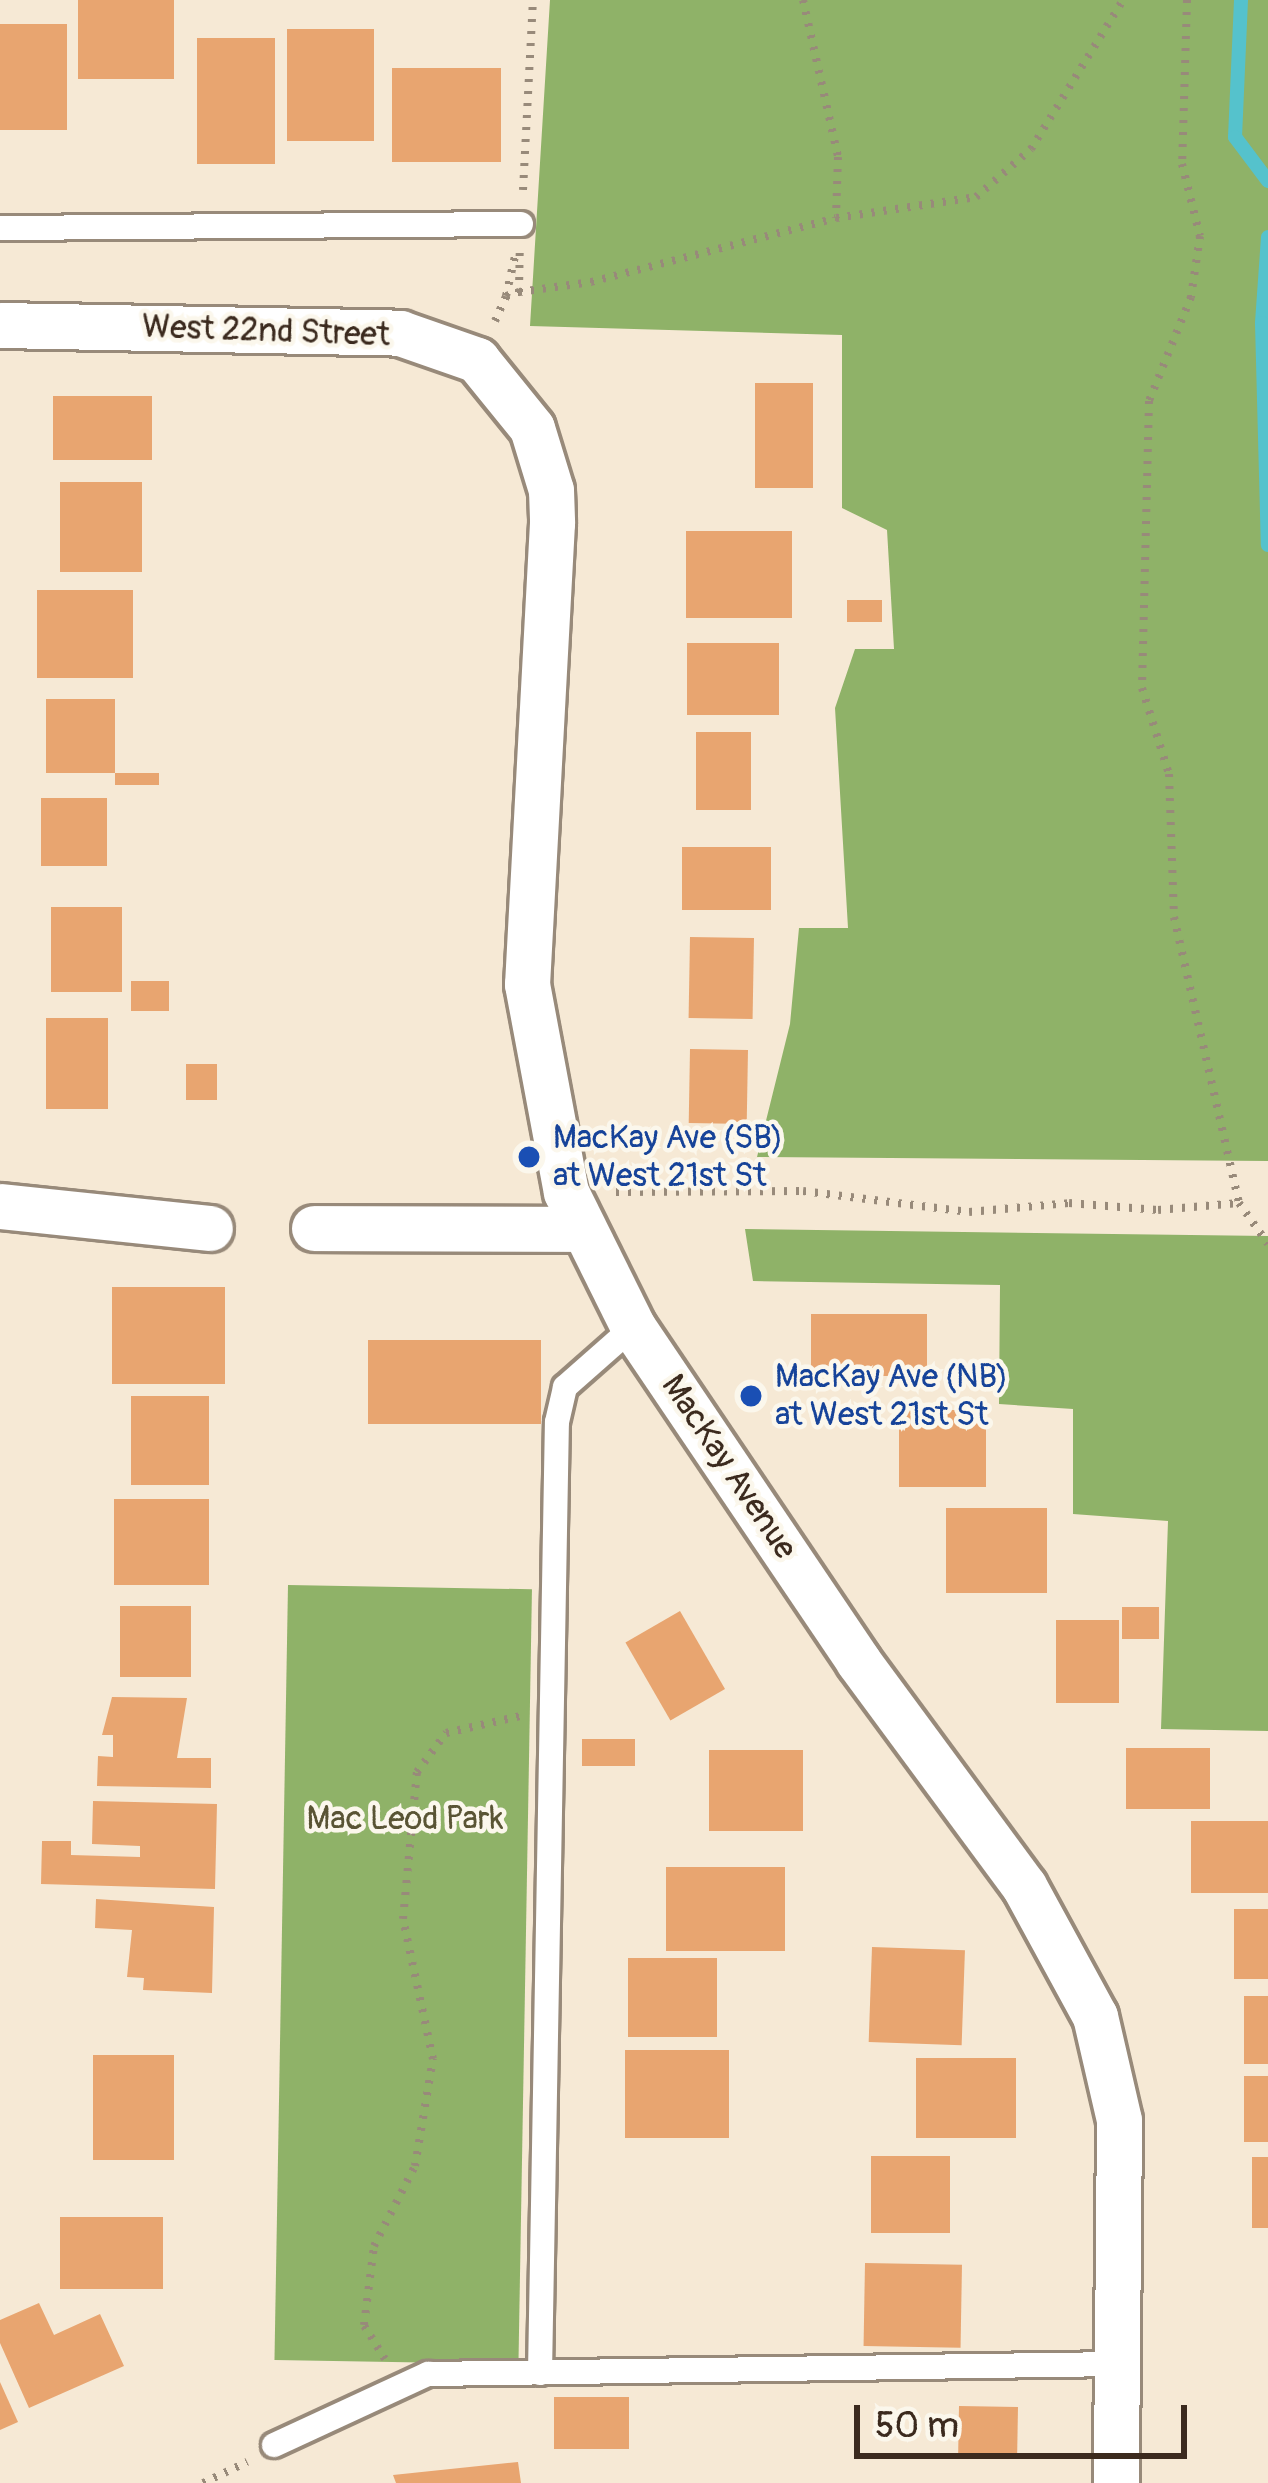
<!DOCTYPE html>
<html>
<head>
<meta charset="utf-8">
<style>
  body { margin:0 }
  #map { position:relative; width:1268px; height:2483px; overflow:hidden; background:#f6e9d5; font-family:Pangolin,sans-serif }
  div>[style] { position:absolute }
  .forest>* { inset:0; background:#8fb268; transform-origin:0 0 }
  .stream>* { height:14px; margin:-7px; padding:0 7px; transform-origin:7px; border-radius:7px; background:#55c2cc }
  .building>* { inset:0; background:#e8a570; transform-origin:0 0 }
  .path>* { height:8px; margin-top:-4px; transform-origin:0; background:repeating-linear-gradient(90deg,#988a7a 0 3px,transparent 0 12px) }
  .roads { filter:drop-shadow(3px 0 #988a7a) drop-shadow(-3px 0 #988a7a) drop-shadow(0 3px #988a7a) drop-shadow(0 -3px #988a7a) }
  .lane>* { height:24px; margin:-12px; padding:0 12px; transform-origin:12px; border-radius:12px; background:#fff }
  .street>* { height:45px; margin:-22.5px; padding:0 22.5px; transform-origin:22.5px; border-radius:22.5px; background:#fff }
  .dots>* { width:33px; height:33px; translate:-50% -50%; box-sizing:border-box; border:6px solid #fbf7ec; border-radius:50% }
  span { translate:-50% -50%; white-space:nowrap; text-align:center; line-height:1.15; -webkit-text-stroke:9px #fbf7ec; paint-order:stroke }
  .street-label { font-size:33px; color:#3b2a1e }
  .transit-label { font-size:33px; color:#164399 }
  .left { translate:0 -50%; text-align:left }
  .park-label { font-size:33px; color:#595434 }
  .scale { position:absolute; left:854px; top:2405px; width:333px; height:54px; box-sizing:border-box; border:6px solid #3b2a1e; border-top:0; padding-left:15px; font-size:36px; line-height:42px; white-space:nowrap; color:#3b2a1e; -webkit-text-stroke:9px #fbf7ec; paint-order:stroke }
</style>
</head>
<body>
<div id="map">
  <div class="forest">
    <i style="clip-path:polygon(550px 0,1268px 0,1268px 1161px,757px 1157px,790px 1024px,799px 928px,848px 928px,835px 708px,855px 649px,894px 649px,887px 530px,842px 508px,842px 335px,530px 326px)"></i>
    <i style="clip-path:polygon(745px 1229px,1268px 1236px,1268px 1731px,1161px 1729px,1168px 1521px,1073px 1514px,1073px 1409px,999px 1404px,1000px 1285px,753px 1281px)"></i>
    <i style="left:288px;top:1585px;width:244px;height:775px;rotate:1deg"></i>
  </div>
  <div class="stream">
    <i style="left:1241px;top:0;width:137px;rotate:92.5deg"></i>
    <i style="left:1235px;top:137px;width:55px;rotate:53.1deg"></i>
    <i style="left:1268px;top:237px;width:86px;rotate:94deg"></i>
    <i style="left:1262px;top:323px;width:222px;rotate:88.5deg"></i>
  </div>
  <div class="building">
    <i style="left:78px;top:0;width:96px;height:79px"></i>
    <i style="left:0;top:24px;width:67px;height:106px"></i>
    <i style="left:287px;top:29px;width:87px;height:112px"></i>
    <i style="left:197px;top:38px;width:78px;height:126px"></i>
    <i style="left:392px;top:68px;width:109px;height:94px"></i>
    <i style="left:755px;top:383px;width:58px;height:105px"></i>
    <i style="left:53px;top:396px;width:99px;height:64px"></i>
    <i style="left:60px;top:482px;width:82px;height:90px"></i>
    <i style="left:686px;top:531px;width:106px;height:87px"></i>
    <i style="left:37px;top:590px;width:96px;height:88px"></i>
    <i style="left:847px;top:600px;width:35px;height:22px"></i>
    <i style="left:687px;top:643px;width:92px;height:72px"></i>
    <i style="left:46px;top:699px;width:69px;height:74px"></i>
    <i style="left:696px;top:732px;width:55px;height:78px"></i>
    <i style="left:115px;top:773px;width:44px;height:12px"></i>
    <i style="left:41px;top:798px;width:66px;height:68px"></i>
    <i style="left:682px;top:847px;width:89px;height:63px"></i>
    <i style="left:51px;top:907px;width:71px;height:85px"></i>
    <i style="left:690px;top:937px;width:64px;height:81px;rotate:1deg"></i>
    <i style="left:131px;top:981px;width:38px;height:30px"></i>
    <i style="left:46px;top:1018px;width:62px;height:91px"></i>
    <i style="left:690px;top:1049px;width:58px;height:74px;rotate:1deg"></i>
    <i style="left:186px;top:1064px;width:31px;height:36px"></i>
    <i style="left:112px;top:1287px;width:113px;height:97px"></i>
    <i style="left:811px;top:1314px;width:116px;height:62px"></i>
    <i style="left:368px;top:1340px;width:173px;height:84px"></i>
    <i style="left:131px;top:1396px;width:78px;height:89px"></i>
    <i style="left:899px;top:1410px;width:87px;height:77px"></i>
    <i style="left:114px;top:1499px;width:95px;height:86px"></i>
    <i style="left:946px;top:1508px;width:101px;height:85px"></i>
    <i style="left:120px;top:1606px;width:71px;height:71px"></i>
    <i style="left:1122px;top:1607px;width:37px;height:32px"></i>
    <i style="left:680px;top:1611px;width:90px;height:63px;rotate:60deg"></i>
    <i style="left:1056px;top:1620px;width:63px;height:83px"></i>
    <i style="clip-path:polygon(112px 1697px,187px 1698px,177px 1758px,211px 1758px,211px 1788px,97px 1786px,98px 1756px,113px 1757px,113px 1735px,102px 1735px)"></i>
    <i style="left:582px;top:1739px;width:53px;height:27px"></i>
    <i style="left:1126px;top:1748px;width:84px;height:61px"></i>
    <i style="left:709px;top:1750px;width:94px;height:81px"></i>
    <i style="clip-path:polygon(93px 1801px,217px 1804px,215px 1889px,41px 1884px,42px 1841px,71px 1841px,71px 1855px,140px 1857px,140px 1846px,92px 1844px)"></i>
    <i style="left:1191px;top:1821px;width:77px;height:72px"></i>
    <i style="left:666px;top:1867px;width:119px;height:84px"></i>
    <i style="clip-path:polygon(96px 1899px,214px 1907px,212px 1993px,143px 1990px,144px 1978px,127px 1977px,132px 1930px,95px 1928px)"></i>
    <i style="left:1234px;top:1909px;width:34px;height:70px"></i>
    <i style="left:872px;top:1947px;width:93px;height:95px;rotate:2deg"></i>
    <i style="left:628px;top:1958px;width:89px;height:79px"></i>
    <i style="left:1244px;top:1996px;width:24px;height:68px"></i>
    <i style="left:625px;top:2050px;width:104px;height:88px"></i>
    <i style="left:93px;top:2055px;width:81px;height:105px"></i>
    <i style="left:916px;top:2058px;width:100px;height:80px"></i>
    <i style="left:1244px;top:2076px;width:24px;height:66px"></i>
    <i style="left:871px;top:2156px;width:79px;height:77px"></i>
    <i style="left:1252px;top:2157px;width:16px;height:71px"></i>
    <i style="left:60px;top:2217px;width:103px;height:72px"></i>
    <i style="left:865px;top:2263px;width:97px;height:83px;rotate:1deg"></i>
    <i style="clip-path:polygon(39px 2303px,54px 2335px,100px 2314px,124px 2366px,29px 2408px,0 2343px,0 2320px)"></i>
    <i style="clip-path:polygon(0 2382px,18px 2422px,0 2430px)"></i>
    <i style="left:554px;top:2397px;width:75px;height:52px"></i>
    <i style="left:959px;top:2406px;width:59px;height:48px;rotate:1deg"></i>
    <i style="clip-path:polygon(518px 2462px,521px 2483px,396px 2483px,393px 2475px)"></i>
  </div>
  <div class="path">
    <i style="left:803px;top:0;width:161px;rotate:77.4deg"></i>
    <i style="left:838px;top:157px;width:61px;rotate:91.9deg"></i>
    <i style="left:1187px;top:0;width:164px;rotate:91.7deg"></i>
    <i style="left:1182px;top:164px;width:74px;rotate:76deg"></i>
    <i style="left:1200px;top:236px;width:62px;rotate:98.4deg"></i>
    <i style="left:1191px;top:297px;width:112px;rotate:112deg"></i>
    <i style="left:1149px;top:401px;width:287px;rotate:91.4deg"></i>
    <i style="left:1142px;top:688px;width:90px;rotate:72.6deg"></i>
    <i style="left:1169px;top:774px;width:143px;rotate:88deg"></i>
    <i style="left:1174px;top:917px;width:293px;rotate:77.2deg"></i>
    <i style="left:1239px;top:1203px;width:50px;rotate:54.7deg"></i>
    <i style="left:523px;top:190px;width:190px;rotate:-87deg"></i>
    <i style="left:519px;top:292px;width:39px;rotate:-89deg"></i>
    <i style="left:506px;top:296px;width:41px;rotate:-77.3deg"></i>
    <i style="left:495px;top:321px;width:27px;rotate:-66deg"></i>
    <i style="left:506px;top:296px;width:14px;rotate:-17deg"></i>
    <i style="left:519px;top:292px;width:73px;rotate:-7.9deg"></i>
    <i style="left:591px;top:282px;width:253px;rotate:-14.6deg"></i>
    <i style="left:836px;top:218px;width:142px;rotate:-8.5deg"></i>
    <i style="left:976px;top:197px;width:73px;rotate:-41.1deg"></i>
    <i style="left:1031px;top:149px;width:175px;rotate:-58.3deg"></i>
    <i style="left:616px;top:1192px;width:187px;rotate:-0.3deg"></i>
    <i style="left:803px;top:1191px;width:167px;rotate:7.2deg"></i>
    <i style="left:969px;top:1212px;width:100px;rotate:-5.1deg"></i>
    <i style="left:1069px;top:1203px;width:89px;rotate:4.5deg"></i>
    <i style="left:1158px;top:1210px;width:81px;rotate:-4.9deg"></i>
    <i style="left:385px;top:2359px;width:40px;rotate:-122deg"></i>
    <i style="left:364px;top:2325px;width:80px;rotate:-82.8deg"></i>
    <i style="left:374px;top:2246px;width:90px;rotate:-62.9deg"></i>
    <i style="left:415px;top:2166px;width:109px;rotate:-80.5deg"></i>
    <i style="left:433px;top:2059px;width:143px;rotate:-102.1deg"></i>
    <i style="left:403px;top:1919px;width:148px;rotate:-84.6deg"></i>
    <i style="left:417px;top:1772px;width:49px;rotate:-53.4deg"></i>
    <i style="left:446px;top:1733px;width:76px;rotate:-12.9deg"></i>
    <i style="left:203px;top:2483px;width:49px;rotate:-25.5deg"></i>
  </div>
  <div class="roads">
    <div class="lane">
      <i style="left:0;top:228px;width:521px;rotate:-0.44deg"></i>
      <i style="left:540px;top:2373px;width:951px;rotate:-88.98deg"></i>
      <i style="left:557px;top:1422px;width:36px;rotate:-77deg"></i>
      <i style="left:565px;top:1387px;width:91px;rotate:-41.4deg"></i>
      <i style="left:274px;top:2445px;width:170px;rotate:-24.8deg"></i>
      <i style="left:428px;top:2374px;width:689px;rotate:-0.83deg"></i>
    </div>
    <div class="street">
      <i style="left:0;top:325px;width:400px;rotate:1.1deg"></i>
      <i style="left:400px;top:333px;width:82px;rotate:19.3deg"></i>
      <i style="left:477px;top:360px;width:87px;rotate:51deg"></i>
      <i style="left:532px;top:428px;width:65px;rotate:73deg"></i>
      <i style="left:551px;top:490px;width:33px;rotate:88deg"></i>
      <i style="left:552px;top:523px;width:462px;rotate:93.1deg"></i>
      <i style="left:527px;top:984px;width:212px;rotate:79.4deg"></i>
      <i style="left:566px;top:1192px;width:151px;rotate:63.6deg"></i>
      <i style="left:633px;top:1327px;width:403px;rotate:56deg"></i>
      <i style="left:858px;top:1661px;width:280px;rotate:53.6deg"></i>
      <i style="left:1024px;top:1886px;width:148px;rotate:61.4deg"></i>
      <i style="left:1095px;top:2016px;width:107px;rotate:77deg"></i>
      <i style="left:1119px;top:2120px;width:363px;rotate:90.5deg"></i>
      <i style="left:0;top:1206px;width:211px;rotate:6deg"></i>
      <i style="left:314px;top:1228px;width:267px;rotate:0.2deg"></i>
    </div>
  </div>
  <div class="dots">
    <i style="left:529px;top:1157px;background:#1a4fb4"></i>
    <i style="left:751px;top:1396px;background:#1a4fb4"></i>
  </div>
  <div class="street-label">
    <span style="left:266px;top:331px;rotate:2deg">West 22nd Street</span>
    <span style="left:729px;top:1467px;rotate:56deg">MacKay Avenue</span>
  </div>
  <div class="transit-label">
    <span class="left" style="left:553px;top:1157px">MacKay Ave (SB)<br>at West 21st St</span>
    <span class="left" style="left:775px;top:1396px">MacKay Ave (NB)<br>at West 21st St</span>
  </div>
  <div class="park-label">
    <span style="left:405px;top:1819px">Mac Leod Park</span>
  </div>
  <div class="scale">50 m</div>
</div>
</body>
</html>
